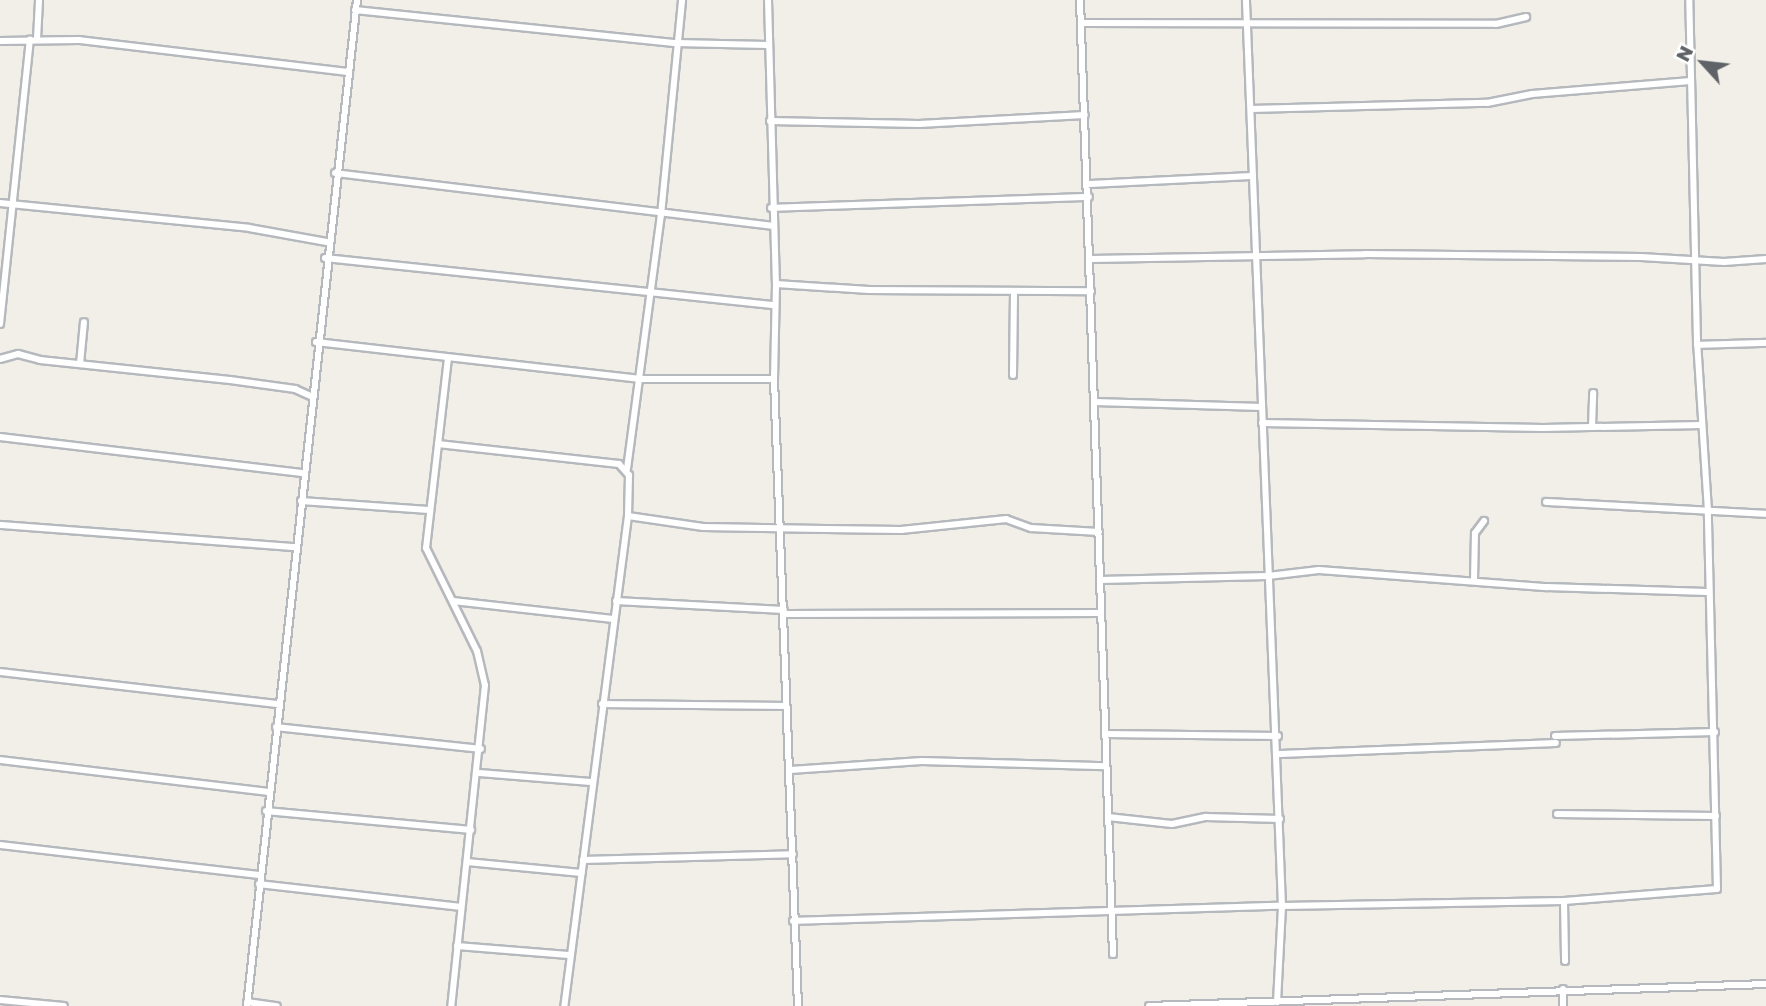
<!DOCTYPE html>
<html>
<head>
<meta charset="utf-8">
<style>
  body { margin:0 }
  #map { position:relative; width:1766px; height:1006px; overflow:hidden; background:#f1efe8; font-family:"Golos Text",sans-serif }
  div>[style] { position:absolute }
  .roads { filter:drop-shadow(2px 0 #b5b8bc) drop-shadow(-2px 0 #b5b8bc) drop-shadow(0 2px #b5b8bc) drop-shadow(0 -2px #b5b8bc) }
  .minor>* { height:6px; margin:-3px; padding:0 3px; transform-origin:3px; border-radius:3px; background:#fff }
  span { translate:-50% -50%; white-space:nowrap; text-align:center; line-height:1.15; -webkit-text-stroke:5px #fff; paint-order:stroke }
  .north { position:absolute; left:1668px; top:28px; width:70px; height:70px; -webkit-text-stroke:5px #fff; paint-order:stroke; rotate:297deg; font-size:19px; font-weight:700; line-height:28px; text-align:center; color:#5f6368 }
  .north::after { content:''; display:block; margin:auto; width:24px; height:32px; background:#5f6368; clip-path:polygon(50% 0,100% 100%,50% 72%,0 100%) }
</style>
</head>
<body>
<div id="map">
  <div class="roads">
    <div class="minor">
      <i style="left:768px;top:0;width:284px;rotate:88.4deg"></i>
      <i style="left:776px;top:284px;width:95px;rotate:91.2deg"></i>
      <i style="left:774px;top:379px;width:627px;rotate:87.81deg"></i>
      <i style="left:1080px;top:0;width:955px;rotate:88.02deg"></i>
      <i style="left:355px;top:10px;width:323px;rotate:5.9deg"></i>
      <i style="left:676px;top:43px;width:91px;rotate:1.3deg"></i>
      <i style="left:1081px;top:23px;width:415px;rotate:0.1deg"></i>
      <i style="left:1496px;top:24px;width:31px;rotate:-13deg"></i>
      <i style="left:37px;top:39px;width:39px;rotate:-87deg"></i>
      <i style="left:0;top:41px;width:79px;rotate:-0.7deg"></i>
      <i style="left:79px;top:40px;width:272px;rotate:6.8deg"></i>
      <i style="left:1251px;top:109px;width:236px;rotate:-1.5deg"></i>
      <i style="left:1487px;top:103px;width:46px;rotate:-11.3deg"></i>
      <i style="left:1532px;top:94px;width:159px;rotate:-4.7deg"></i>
      <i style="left:770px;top:121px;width:149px;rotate:1.2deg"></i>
      <i style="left:919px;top:124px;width:166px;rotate:-3.1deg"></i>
      <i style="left:335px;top:173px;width:439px;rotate:6.9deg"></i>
      <i style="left:1088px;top:184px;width:165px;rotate:-2.8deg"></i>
      <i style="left:0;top:203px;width:250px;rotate:5.7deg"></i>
      <i style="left:249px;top:228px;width:79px;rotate:10.2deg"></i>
      <i style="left:771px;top:208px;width:318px;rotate:-2deg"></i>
      <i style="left:325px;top:258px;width:452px;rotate:6deg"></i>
      <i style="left:1091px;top:259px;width:274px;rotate:-1deg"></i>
      <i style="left:1365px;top:254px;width:276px;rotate:0.6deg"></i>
      <i style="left:1641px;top:257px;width:83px;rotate:3.4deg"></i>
      <i style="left:1724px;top:262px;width:42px;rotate:-4.1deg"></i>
      <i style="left:776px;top:284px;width:93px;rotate:3.7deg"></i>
      <i style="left:869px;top:290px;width:222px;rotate:0.3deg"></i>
      <i style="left:0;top:324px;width:286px;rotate:-84deg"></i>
      <i style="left:316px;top:342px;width:327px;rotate:6.5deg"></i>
      <i style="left:641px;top:379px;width:133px"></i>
      <i style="left:1697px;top:345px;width:69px;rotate:-1.7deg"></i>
      <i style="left:448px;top:358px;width:191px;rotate:96.6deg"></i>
      <i style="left:426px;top:548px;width:115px;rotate:63.7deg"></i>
      <i style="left:477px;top:651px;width:35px;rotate:77deg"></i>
      <i style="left:485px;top:685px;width:323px;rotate:96deg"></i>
      <i style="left:0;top:359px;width:19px;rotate:-16deg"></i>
      <i style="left:18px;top:354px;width:23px;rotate:15deg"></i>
      <i style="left:40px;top:360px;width:191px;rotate:6deg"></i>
      <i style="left:230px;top:380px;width:66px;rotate:7.9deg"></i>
      <i style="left:295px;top:389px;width:17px;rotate:24deg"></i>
      <i style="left:80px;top:364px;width:42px;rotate:-84.6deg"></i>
      <i style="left:1013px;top:375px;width:84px;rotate:-89.3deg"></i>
      <i style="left:1095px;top:402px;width:167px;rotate:1.7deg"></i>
      <i style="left:1262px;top:423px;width:281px;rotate:1deg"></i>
      <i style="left:1543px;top:428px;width:159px;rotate:-1.1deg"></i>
      <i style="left:1592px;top:427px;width:34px;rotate:-88deg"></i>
      <i style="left:0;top:437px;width:306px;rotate:6.8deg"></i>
      <i style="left:438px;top:444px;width:182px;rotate:6.3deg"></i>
      <i style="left:619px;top:464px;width:15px;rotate:48deg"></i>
      <i style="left:629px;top:475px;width:41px;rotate:91.4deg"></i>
      <i style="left:628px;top:516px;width:494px;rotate:97.4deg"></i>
      <i style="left:627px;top:469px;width:256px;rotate:-82.4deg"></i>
      <i style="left:661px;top:215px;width:216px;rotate:-84.4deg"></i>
      <i style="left:301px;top:501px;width:128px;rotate:4deg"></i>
      <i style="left:1546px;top:502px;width:220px;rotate:3.1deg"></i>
      <i style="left:628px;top:516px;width:76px;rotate:8.3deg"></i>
      <i style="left:703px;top:527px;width:198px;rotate:0.9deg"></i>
      <i style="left:901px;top:530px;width:106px;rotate:-6deg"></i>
      <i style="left:1006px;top:519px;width:27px;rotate:20deg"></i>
      <i style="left:1031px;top:528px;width:68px;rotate:3.4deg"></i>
      <i style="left:0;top:525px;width:297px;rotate:4.3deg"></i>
      <i style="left:1100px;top:580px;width:168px;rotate:-1.4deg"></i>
      <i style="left:1268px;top:576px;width:51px;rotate:-6.7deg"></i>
      <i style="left:1319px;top:570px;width:229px;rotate:4.3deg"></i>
      <i style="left:1547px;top:587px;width:160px;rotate:1.8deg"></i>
      <i style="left:1474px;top:580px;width:47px;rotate:-88.8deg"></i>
      <i style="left:1475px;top:533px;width:15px;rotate:-53deg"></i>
      <i style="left:453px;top:601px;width:161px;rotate:6.4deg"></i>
      <i style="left:616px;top:601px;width:168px;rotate:3.1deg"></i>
      <i style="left:785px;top:614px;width:316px;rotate:-0.2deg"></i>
      <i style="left:0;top:672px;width:280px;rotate:6.6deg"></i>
      <i style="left:602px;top:704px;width:184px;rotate:0.6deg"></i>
      <i style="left:276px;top:727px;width:206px;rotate:6.1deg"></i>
      <i style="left:1105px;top:734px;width:173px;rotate:0.7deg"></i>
      <i style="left:1555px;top:736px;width:160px;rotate:-1.4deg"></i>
      <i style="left:1280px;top:754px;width:276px;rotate:-2.3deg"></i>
      <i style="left:0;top:760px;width:270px;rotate:6.8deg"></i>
      <i style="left:790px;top:770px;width:132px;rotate:-3.9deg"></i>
      <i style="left:922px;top:761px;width:184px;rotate:1.6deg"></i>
      <i style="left:479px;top:773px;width:112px;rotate:4.6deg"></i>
      <i style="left:266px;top:811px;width:206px;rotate:5.3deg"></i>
      <i style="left:1557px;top:814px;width:159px;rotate:0.7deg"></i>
      <i style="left:1108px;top:817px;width:64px;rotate:6.2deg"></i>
      <i style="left:1172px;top:824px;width:35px;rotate:-12deg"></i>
      <i style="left:1206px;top:817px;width:74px;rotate:1.5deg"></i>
      <i style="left:0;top:845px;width:262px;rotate:6.6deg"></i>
      <i style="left:583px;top:860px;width:210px;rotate:-1.6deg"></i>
      <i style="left:467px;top:862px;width:115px;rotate:5.5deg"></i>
      <i style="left:259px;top:884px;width:203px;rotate:6.5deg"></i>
      <i style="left:1564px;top:901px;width:60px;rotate:89deg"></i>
      <i style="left:793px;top:921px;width:489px;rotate:-1.8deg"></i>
      <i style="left:1282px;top:906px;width:907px;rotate:-92.28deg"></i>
      <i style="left:457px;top:946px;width:112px;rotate:4.6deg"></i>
      <i style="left:1563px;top:989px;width:17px;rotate:90deg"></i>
      <i style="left:0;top:1000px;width:64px;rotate:5.4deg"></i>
      <i style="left:247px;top:1002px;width:30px;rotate:8deg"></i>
      <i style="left:1277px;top:1002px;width:96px;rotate:-87deg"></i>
      <i style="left:1282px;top:906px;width:282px;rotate:-1deg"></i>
      <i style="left:1564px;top:901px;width:153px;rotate:-4.5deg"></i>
      <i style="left:1717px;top:889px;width:378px;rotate:-91.4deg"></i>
      <i style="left:1708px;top:511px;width:170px;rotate:-93.7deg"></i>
      <i style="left:1697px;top:341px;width:341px;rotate:-91.3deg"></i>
      <i style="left:247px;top:1006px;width:1012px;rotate:-83.76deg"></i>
      <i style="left:1149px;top:1006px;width:617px;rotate:-2.04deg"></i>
    </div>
  </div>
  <div class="north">N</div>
</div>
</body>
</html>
